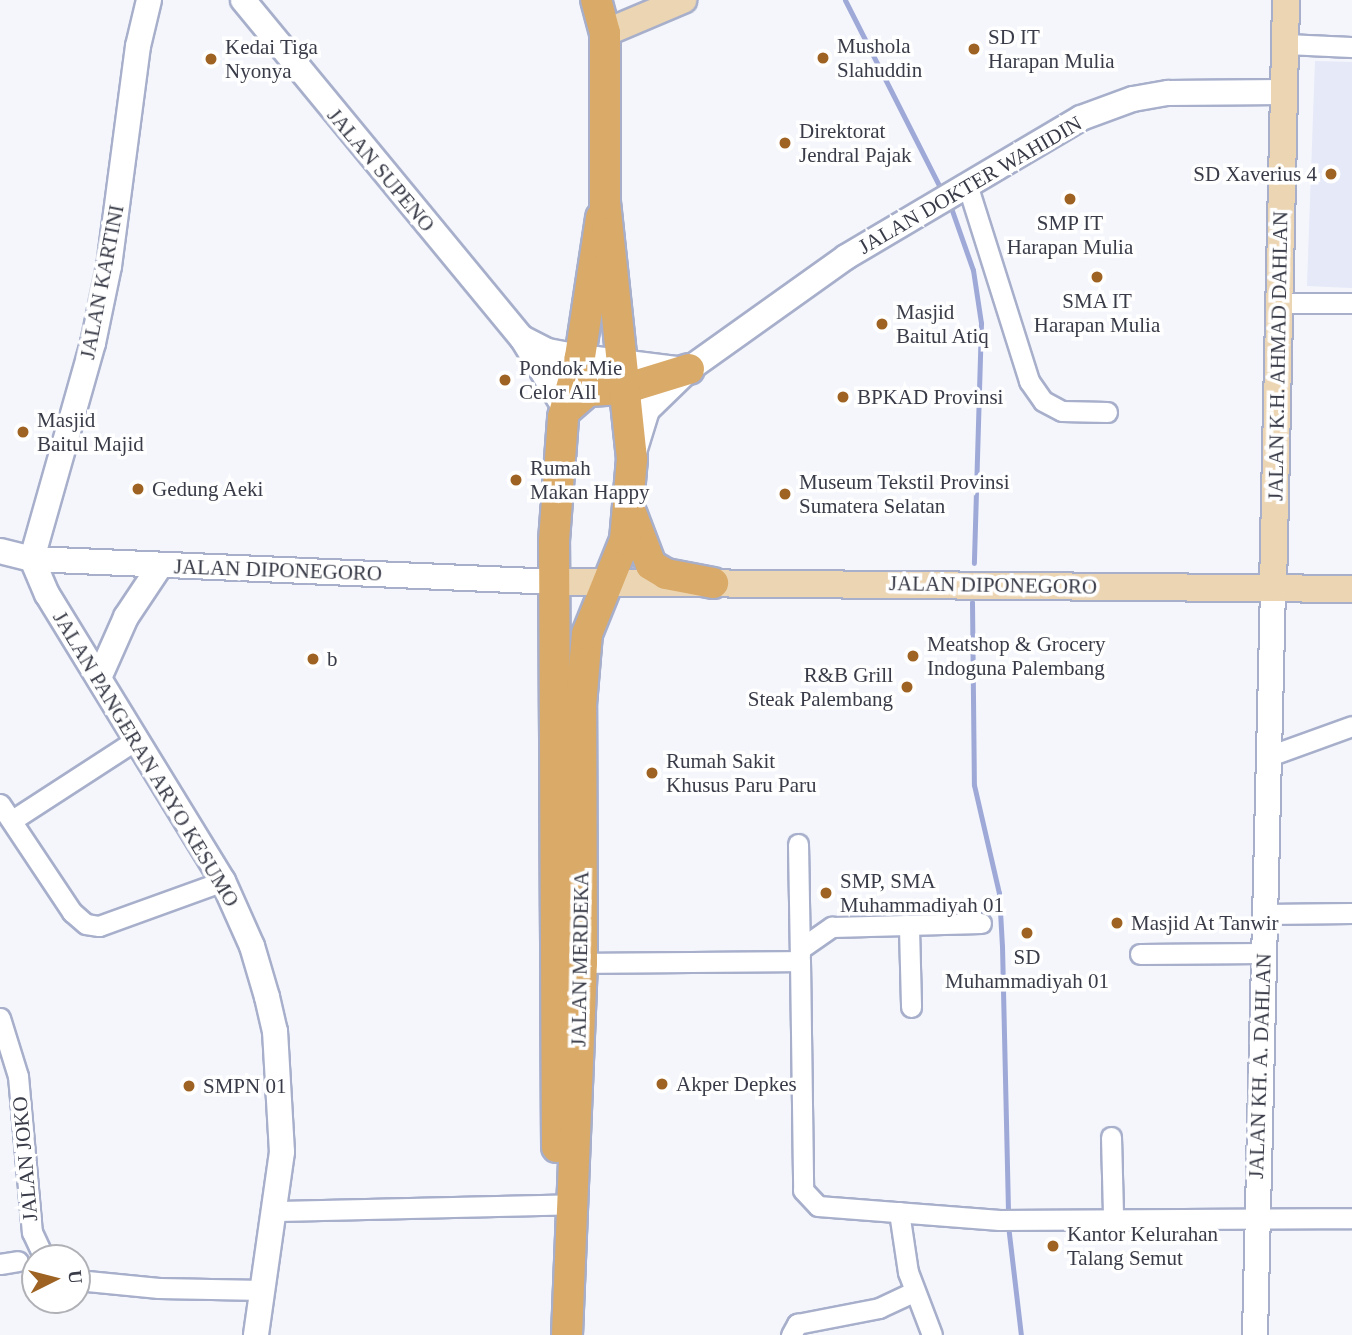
<!DOCTYPE html>
<html>
<head>
<meta charset="utf-8">
<style>
  body { margin:0 }
  #map { position:relative; width:1352px; height:1335px; overflow:hidden; background:#f4f6fc; font-family:Georgia,serif }
  div>[style] { position:absolute }
  .built>* { inset:0; background:#e5e9f8 }
  .stream>* { height:5px; margin:-2.5px; padding:0 2.5px; transform-origin:2.5px; border-radius:2.5px; background:#9ea9d7 }
  .roads { filter:drop-shadow(2px 0 #a7afcb) drop-shadow(-2px 0 #a7afcb) drop-shadow(0 2px #a7afcb) drop-shadow(0 -2px #a7afcb) }
  .minor>* { height:19px; margin:-9.5px; padding:0 9.5px; transform-origin:9.5px; border-radius:9.5px; background:#fff }
  .tertiary>* { height:24px; margin:-12px; padding:0 12px; transform-origin:12px; border-radius:12px; background:#fff }
  .secondary>* { height:26px; margin:-13px; padding:0 13px; transform-origin:13px; border-radius:13px; background:#ecd5b3 }
  .primary>* { height:30px; margin:-15px; padding:0 15px; transform-origin:15px; border-radius:15px; background:#daaa68 }
  .dots>* { width:19px; height:19px; translate:-50% -50%; box-sizing:border-box; border:4px solid #fff; border-radius:50% }
  span { translate:-50% -50%; white-space:nowrap; text-align:center; line-height:1.15; -webkit-text-stroke:7px #fff; paint-order:stroke }
  .poi-label { font-size:21px; color:#393c48 }
  .left { translate:0 -50%; text-align:left }
  .right { translate:-100% -50%; text-align:right }
  .street-label { font-size:21px; color:#393c48 }
  .north { position:absolute; left:21px; top:1244px; width:70px; height:70px; box-sizing:border-box; background:#fff; border:2px solid #b0b1b6; border-radius:50%; rotate:84deg; font-size:19px; font-weight:700; line-height:28px; text-align:center; color:#393c48 }
  .north::after { content:''; display:block; margin:auto; width:24px; height:32px; background:#9e6323; clip-path:polygon(50% 0,100% 100%,50% 72%,0 100%) }
</style>
</head>
<body>
<div id="map">
  <div class="built">
    <i style="clip-path:polygon(1315px 61px,1352px 62px,1352px 288px,1307px 286px)"></i>
  </div>
  <div class="stream">
    <i style="left:845px;top:0;width:214px;rotate:63.1deg"></i>
    <i style="left:949px;top:202px;width:72px;rotate:70.6deg"></i>
    <i style="left:973px;top:270px;width:54px;rotate:81.4deg"></i>
    <i style="left:981px;top:323px;width:240px;rotate:91.7deg"></i>
    <i style="left:972px;top:602px;width:183px;rotate:89.4deg"></i>
    <i style="left:974px;top:785px;width:111px;rotate:77deg"></i>
    <i style="left:999px;top:893px;width:53px;rotate:86.8deg"></i>
    <i style="left:1002px;top:946px;width:269px;rotate:88.7deg"></i>
    <i style="left:1008px;top:1225px;width:111px;rotate:83.3deg"></i>
  </div>
  <div class="roads">
    <div class="minor">
      <i style="left:1285px;top:44px;width:67px;rotate:2.6deg"></i>
      <i style="left:967px;top:184px;width:207px;rotate:72.5deg"></i>
      <i style="left:1029px;top:381px;width:24px;rotate:55deg"></i>
      <i style="left:1043px;top:401px;width:21px;rotate:28deg"></i>
      <i style="left:1062px;top:411px;width:45px;rotate:1.3deg"></i>
      <i style="left:1282px;top:303px;width:70px"></i>
      <i style="left:1269px;top:756px;width:88px;rotate:-19.9deg"></i>
      <i style="left:0;top:804px;width:130px;rotate:56.3deg"></i>
      <i style="left:72px;top:912px;width:18px;rotate:41deg"></i>
      <i style="left:86px;top:924px;width:13px;rotate:9deg"></i>
      <i style="left:99px;top:926px;width:132px;rotate:-19.9deg"></i>
      <i style="left:14px;top:819px;width:147px;rotate:-33deg"></i>
      <i style="left:798px;top:844px;width:112px;rotate:89deg"></i>
      <i style="left:1264px;top:914px;width:88px;rotate:-0.7deg"></i>
      <i style="left:909px;top:928px;width:79px;rotate:88.5deg"></i>
      <i style="left:800px;top:949px;width:39px;rotate:-35deg"></i>
      <i style="left:832px;top:927px;width:149px;rotate:-1.5deg"></i>
      <i style="left:1140px;top:954px;width:123px;rotate:-0.5deg"></i>
      <i style="left:582px;top:963px;width:218px;rotate:-0.5deg"></i>
      <i style="left:800px;top:961px;width:229px;rotate:89.2deg"></i>
      <i style="left:803px;top:1190px;width:22px;rotate:47deg"></i>
      <i style="left:818px;top:1206px;width:182px;rotate:4.4deg"></i>
      <i style="left:999px;top:1220px;width:353px;rotate:-0.3deg"></i>
      <i style="left:0;top:1018px;width:61px;rotate:72.8deg"></i>
      <i style="left:18px;top:1076px;width:157px;rotate:84.9deg"></i>
      <i style="left:32px;top:1232px;width:29px;rotate:65deg"></i>
      <i style="left:1111px;top:1137px;width:79px;rotate:88.5deg"></i>
      <i style="left:277px;top:1211px;width:298px;rotate:-1.3deg"></i>
      <i style="left:899px;top:1212px;width:61px;rotate:81.5deg"></i>
      <i style="left:908px;top:1272px;width:67px;rotate:69.1deg"></i>
      <i style="left:0;top:1264px;width:18px;rotate:-9deg"></i>
      <i style="left:77px;top:1280px;width:82px;rotate:5.6deg"></i>
      <i style="left:159px;top:1288px;width:104px;rotate:1.1deg"></i>
      <i style="left:791px;top:1335px;width:13px;rotate:-61deg"></i>
      <i style="left:797px;top:1324px;width:84px;rotate:-11deg"></i>
      <i style="left:879px;top:1308px;width:38px;rotate:-25deg"></i>
    </div>
    <div class="tertiary">
      <i style="left:149px;top:0;width:47px;rotate:103.4deg"></i>
      <i style="left:138px;top:46px;width:222px;rotate:97.5deg"></i>
      <i style="left:109px;top:266px;width:79px;rotate:101.7deg"></i>
      <i style="left:93px;top:343px;width:224px;rotate:105.8deg"></i>
      <i style="left:32px;top:559px;width:38px;rotate:67deg"></i>
      <i style="left:47px;top:594px;width:337px;rotate:58.5deg"></i>
      <i style="left:223px;top:881px;width:71px;rotate:66deg"></i>
      <i style="left:252px;top:946px;width:53px;rotate:73.6deg"></i>
      <i style="left:267px;top:997px;width:35px;rotate:77deg"></i>
      <i style="left:275px;top:1031px;width:121px;rotate:86.7deg"></i>
      <i style="left:282px;top:1152px;width:185px;rotate:98.1deg"></i>
      <i style="left:243px;top:0;width:438px;rotate:50.5deg"></i>
      <i style="left:522px;top:338px;width:84px;rotate:58.6deg"></i>
      <i style="left:522px;top:338px;width:29px;rotate:27deg"></i>
      <i style="left:548px;top:351px;width:33px;rotate:11deg"></i>
      <i style="left:580px;top:357px;width:99px;rotate:7deg"></i>
      <i style="left:634px;top:452px;width:44px;rotate:-72.8deg"></i>
      <i style="left:647px;top:410px;width:59px;rotate:-44.3deg"></i>
      <i style="left:689px;top:369px;width:193px;rotate:-35.5deg"></i>
      <i style="left:846px;top:257px;width:273px;rotate:-30.6deg"></i>
      <i style="left:1081px;top:118px;width:55px;rotate:-20.1deg"></i>
      <i style="left:1133px;top:99px;width:36px;rotate:-10deg"></i>
      <i style="left:1168px;top:93px;width:115px;rotate:-0.5deg"></i>
      <i style="left:0;top:551px;width:33px;rotate:14deg"></i>
      <i style="left:32px;top:559px;width:525px;rotate:2.51deg"></i>
      <i style="left:99px;top:678px;width:67px;rotate:-66.1deg"></i>
      <i style="left:126px;top:617px;width:61px;rotate:-56.3deg"></i>
      <i style="left:1255px;top:1335px;width:748px;rotate:-88.62deg"></i>
    </div>
    <div class="secondary">
      <i style="left:605px;top:33px;width:85px;rotate:-22.9deg"></i>
      <i style="left:556px;top:582px;width:796px;rotate:0.5deg"></i>
      <i style="left:1273px;top:587px;width:587px;rotate:-88.73deg"></i>
    </div>
    <div class="primary">
      <i style="left:566px;top:410px;width:29px;rotate:-41deg"></i>
      <i style="left:588px;top:391px;width:36px;rotate:-3deg"></i>
      <i style="left:624px;top:389px;width:68px;rotate:-17.1deg"></i>
      <i style="left:632px;top:515px;width:53px;rotate:69.2deg"></i>
      <i style="left:651px;top:565px;width:17px;rotate:31deg"></i>
      <i style="left:666px;top:574px;width:48px;rotate:10.8deg"></i>
      <i style="left:557px;top:1147px;width:606px;rotate:-90.28deg"></i>
      <i style="left:554px;top:541px;width:124px;rotate:-85.8deg"></i>
      <i style="left:563px;top:417px;width:62px;rotate:-74.2deg"></i>
      <i style="left:580px;top:357px;width:141px;rotate:-81.4deg"></i>
      <i style="left:567px;top:1335px;width:372px;rotate:-87.7deg"></i>
      <i style="left:582px;top:963px;width:258px;rotate:-90.2deg"></i>
      <i style="left:581px;top:705px;width:71px;rotate:-85.2deg"></i>
      <i style="left:587px;top:634px;width:101px;rotate:-68deg"></i>
      <i style="left:625px;top:540px;width:81px;rotate:-85.1deg"></i>
      <i style="left:632px;top:459px;width:256px;rotate:-96deg"></i>
      <i style="left:605px;top:204px;width:171px;rotate:-90deg"></i>
      <i style="left:605px;top:33px;width:34px;rotate:-105deg"></i>
    </div>
  </div>
  <div class="dots">
    <i style="left:974px;top:49px;background:#9e6323"></i>
    <i style="left:823px;top:58px;background:#9e6323"></i>
    <i style="left:211px;top:59px;background:#9e6323"></i>
    <i style="left:785px;top:143px;background:#9e6323"></i>
    <i style="left:1331px;top:174px;background:#9e6323"></i>
    <i style="left:1070px;top:199px;background:#9e6323"></i>
    <i style="left:1097px;top:277px;background:#9e6323"></i>
    <i style="left:882px;top:324px;background:#9e6323"></i>
    <i style="left:505px;top:380px;background:#9e6323"></i>
    <i style="left:843px;top:397px;background:#9e6323"></i>
    <i style="left:23px;top:432px;background:#9e6323"></i>
    <i style="left:516px;top:480px;background:#9e6323"></i>
    <i style="left:138px;top:489px;background:#9e6323"></i>
    <i style="left:785px;top:494px;background:#9e6323"></i>
    <i style="left:913px;top:656px;background:#9e6323"></i>
    <i style="left:313px;top:659px;background:#9e6323"></i>
    <i style="left:907px;top:687px;background:#9e6323"></i>
    <i style="left:652px;top:773px;background:#9e6323"></i>
    <i style="left:826px;top:893px;background:#9e6323"></i>
    <i style="left:1117px;top:923px;background:#9e6323"></i>
    <i style="left:1027px;top:933px;background:#9e6323"></i>
    <i style="left:662px;top:1084px;background:#9e6323"></i>
    <i style="left:189px;top:1086px;background:#9e6323"></i>
    <i style="left:1053px;top:1246px;background:#9e6323"></i>
  </div>
  <div class="poi-label">
    <span class="left" style="left:988px;top:49px">SD IT<br>Harapan Mulia</span>
    <span class="left" style="left:837px;top:58px">Mushola<br>Slahuddin</span>
    <span class="left" style="left:225px;top:59px">Kedai Tiga<br>Nyonya</span>
    <span class="left" style="left:799px;top:143px">Direktorat<br>Jendral Pajak</span>
    <span class="right" style="left:1317px;top:174px">SD Xaverius 4</span>
    <span style="left:1070px;top:235px">SMP IT<br>Harapan Mulia</span>
    <span style="left:1097px;top:313px">SMA IT<br>Harapan Mulia</span>
    <span class="left" style="left:896px;top:324px">Masjid<br>Baitul Atiq</span>
    <span class="left" style="left:519px;top:380px">Pondok Mie<br>Celor All</span>
    <span class="left" style="left:857px;top:397px">BPKAD Provinsi</span>
    <span class="left" style="left:37px;top:432px">Masjid<br>Baitul Majid</span>
    <span class="left" style="left:530px;top:480px">Rumah<br>Makan Happy</span>
    <span class="left" style="left:799px;top:494px">Museum Tekstil Provinsi<br>Sumatera Selatan</span>
    <span class="left" style="left:152px;top:489px">Gedung Aeki</span>
    <span class="left" style="left:927px;top:656px">Meatshop &amp; Grocery<br>Indoguna Palembang</span>
    <span class="left" style="left:327px;top:659px">b</span>
    <span class="right" style="left:893px;top:687px">R&amp;B Grill<br>Steak Palembang</span>
    <span class="left" style="left:666px;top:773px">Rumah Sakit<br>Khusus Paru Paru</span>
    <span class="left" style="left:840px;top:893px">SMP, SMA<br>Muhammadiyah 01</span>
    <span class="left" style="left:1131px;top:923px">Masjid At Tanwir</span>
    <span style="left:1027px;top:969px">SD<br>Muhammadiyah 01</span>
    <span class="left" style="left:676px;top:1084px">Akper Depkes</span>
    <span class="left" style="left:203px;top:1086px">SMPN 01</span>
    <span class="left" style="left:1067px;top:1246px">Kantor Kelurahan<br>Talang Semut</span>
  </div>
  <div class="street-label">
    <span style="left:381px;top:170px;rotate:50deg">JALAN SUPENO</span>
    <span style="left:970px;top:185px;rotate:-30deg">JALAN DOKTER WAHIDIN</span>
    <span style="left:102px;top:282px;rotate:-79deg">JALAN KARTINI</span>
    <span style="left:1278px;top:356px;rotate:-89deg">JALAN K.H. AHMAD DAHLAN</span>
    <span style="left:278px;top:570px;rotate:2deg">JALAN DIPONEGORO</span>
    <span style="left:993px;top:585px;rotate:1deg">JALAN DIPONEGORO</span>
    <span style="left:146px;top:759px;rotate:59deg">JALAN PANGERAN ARYO KESUMO</span>
    <span style="left:580px;top:959px;rotate:-89deg">JALAN MERDEKA</span>
    <span style="left:1260px;top:1066px;rotate:-88deg">JALAN KH. A. DAHLAN</span>
    <span style="left:25px;top:1159px;rotate:-95deg">JALAN JOKO</span>
  </div>
  <div class="north">U</div>
</div>
</body>
</html>
